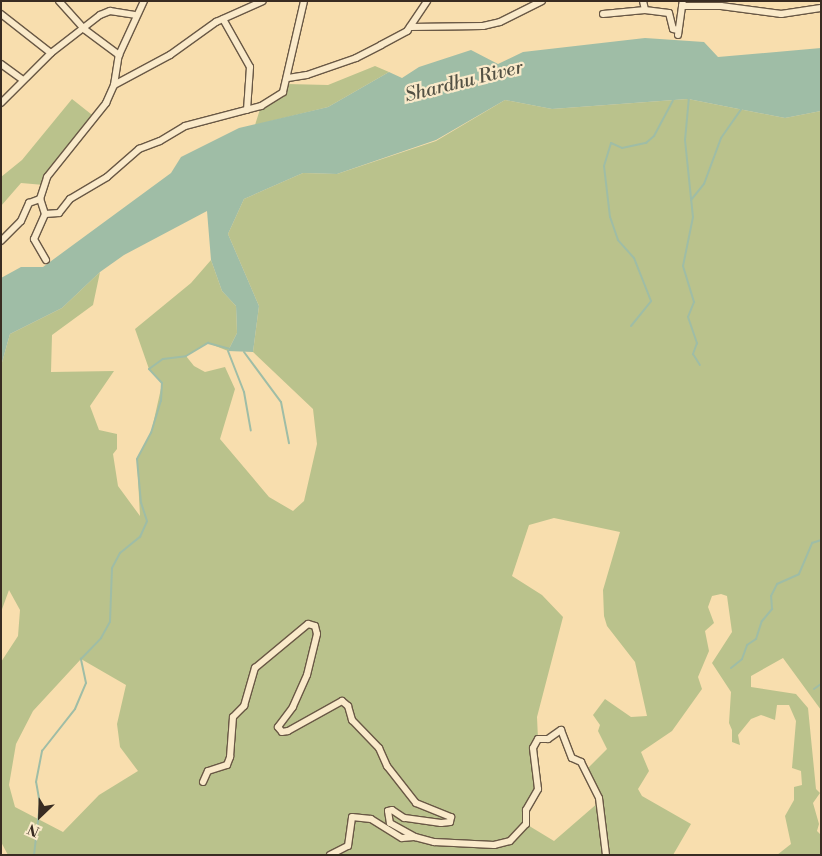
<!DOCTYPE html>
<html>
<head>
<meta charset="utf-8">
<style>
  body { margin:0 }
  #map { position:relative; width:822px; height:856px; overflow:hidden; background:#f8deae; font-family:"Libre Bodoni",serif }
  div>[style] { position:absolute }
  .green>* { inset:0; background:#bac28c }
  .water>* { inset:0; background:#9fbda6 }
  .stream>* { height:2px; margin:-1px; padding:0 1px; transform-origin:1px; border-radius:1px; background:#9fbda6 }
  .roads { filter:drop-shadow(1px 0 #695845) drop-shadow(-1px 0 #695845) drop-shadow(0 1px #695845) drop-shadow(0 -1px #695845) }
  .minor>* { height:6px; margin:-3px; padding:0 3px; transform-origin:3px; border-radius:3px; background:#faeaca }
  span { translate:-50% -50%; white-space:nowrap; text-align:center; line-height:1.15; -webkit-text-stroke:4.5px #faeaca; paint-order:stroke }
  .water-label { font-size:19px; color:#525043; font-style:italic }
  .frame { position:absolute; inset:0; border:2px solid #392c22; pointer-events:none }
  .north { position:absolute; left:15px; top:791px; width:50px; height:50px; -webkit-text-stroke:4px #faeaca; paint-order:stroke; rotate:204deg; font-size:14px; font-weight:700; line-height:20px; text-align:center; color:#392c22 }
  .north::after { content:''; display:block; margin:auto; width:18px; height:22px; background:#392c22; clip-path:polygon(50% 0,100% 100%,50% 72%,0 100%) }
</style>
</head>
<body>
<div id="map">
  <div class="green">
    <i style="clip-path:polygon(375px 66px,389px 72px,328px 107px,255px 125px,261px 106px,274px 98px,287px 84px,328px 85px)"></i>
    <i style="clip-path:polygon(72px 99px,96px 118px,44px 185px,21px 183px,1px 206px,1px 177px,22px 160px)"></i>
    <i style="clip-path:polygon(evenodd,688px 99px,785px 118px,821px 111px,821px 710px,783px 658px,751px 676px,751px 687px,796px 694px,808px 708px,816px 789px,820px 793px,813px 803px,819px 824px,817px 831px,821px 835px,821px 855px,777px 855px,791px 844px,785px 816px,794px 800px,794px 787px,802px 785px,801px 771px,792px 768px,796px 721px,789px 705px,777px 705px,775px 720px,761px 715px,751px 719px,738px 735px,740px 745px,732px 742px,732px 730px,729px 723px,731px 692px,712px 663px,732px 632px,727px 596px,721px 594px,712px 596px,708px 607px,714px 623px,705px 631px,709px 651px,698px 677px,702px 689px,672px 731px,641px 752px,649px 771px,638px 789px,642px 796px,691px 824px,673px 855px,8px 855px,1px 842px,1px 662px,18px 636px,20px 610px,9px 590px,1px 612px,1px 366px,10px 334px,62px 308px,100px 272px,93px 305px,52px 335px,51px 372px,114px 371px,90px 406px,99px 430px,117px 434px,117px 449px,113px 454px,118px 486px,140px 516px,137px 459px,151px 433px,162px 384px,149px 369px,135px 329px,191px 283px,211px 260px,222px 291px,236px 306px,237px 333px,228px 351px,208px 343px,186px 356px,194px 366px,205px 372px,225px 367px,235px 389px,220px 439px,269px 497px,293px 511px,304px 501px,317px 444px,313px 409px,253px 352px,259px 306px,228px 234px,244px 199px,303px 173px,337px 174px,436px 141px,505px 100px,552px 109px,688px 99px,554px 518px,620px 532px,603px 590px,604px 616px,607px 626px,635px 662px,647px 716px,631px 717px,605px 699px,593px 715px,600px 725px,598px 731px,607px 749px,585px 771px,599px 802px,554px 841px,526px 824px,526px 810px,539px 781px,533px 748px,538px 739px,537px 717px,563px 617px,542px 595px,512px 576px,529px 525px,554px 518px,688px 99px,81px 659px,126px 685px,117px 724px,120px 747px,138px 771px,99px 795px,63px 832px,15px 807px,9px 785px,16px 744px,33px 711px,81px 659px)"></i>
  </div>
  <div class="water">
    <i style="clip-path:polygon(645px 38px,704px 42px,718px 57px,821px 48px,821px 111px,785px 118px,688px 99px,552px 109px,505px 100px,436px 140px,337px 174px,303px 173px,244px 199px,228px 234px,259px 306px,253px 352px,228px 351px,237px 333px,236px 306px,222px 291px,211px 260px,207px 211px,124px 255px,100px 272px,62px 308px,10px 334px,1px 366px,1px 278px,21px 267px,43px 267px,171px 173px,181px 157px,239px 128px,328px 107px,389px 72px,402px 78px,419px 67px,471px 50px,498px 64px,523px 52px)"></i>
  </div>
  <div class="stream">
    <i style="left:689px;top:97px;width:43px;rotate:95.3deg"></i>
    <i style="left:685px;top:140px;width:77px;rotate:84.1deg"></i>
    <i style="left:693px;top:217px;width:50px;rotate:101.5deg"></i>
    <i style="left:683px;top:266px;width:38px;rotate:73deg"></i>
    <i style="left:694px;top:302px;width:16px;rotate:112deg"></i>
    <i style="left:688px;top:317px;width:28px;rotate:71deg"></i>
    <i style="left:697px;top:343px;width:12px;rotate:110deg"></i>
    <i style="left:693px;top:354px;width:13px;rotate:58deg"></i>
    <i style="left:691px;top:200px;width:21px;rotate:-51deg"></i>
    <i style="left:704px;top:184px;width:49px;rotate:-69.7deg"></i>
    <i style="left:721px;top:138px;width:35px;rotate:-55deg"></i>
    <i style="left:631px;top:326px;width:32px;rotate:-51deg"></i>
    <i style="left:651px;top:301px;width:46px;rotate:-111.6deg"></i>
    <i style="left:634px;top:258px;width:24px;rotate:-132deg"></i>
    <i style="left:618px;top:240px;width:24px;rotate:-109deg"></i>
    <i style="left:610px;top:217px;width:51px;rotate:-96.7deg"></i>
    <i style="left:604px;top:166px;width:24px;rotate:-73deg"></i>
    <i style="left:611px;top:143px;width:12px;rotate:24deg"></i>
    <i style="left:622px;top:148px;width:25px;rotate:-12deg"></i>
    <i style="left:646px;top:143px;width:11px;rotate:-41deg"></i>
    <i style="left:654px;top:136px;width:40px;rotate:-62deg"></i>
    <i style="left:228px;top:351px;width:44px;rotate:68.7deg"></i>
    <i style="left:244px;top:392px;width:39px;rotate:80deg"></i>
    <i style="left:244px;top:352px;width:62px;rotate:53.5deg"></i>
    <i style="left:281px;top:402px;width:42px;rotate:79deg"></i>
    <i style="left:731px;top:668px;width:14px;rotate:-39deg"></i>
    <i style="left:742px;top:659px;width:15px;rotate:-70deg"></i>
    <i style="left:747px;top:645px;width:11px;rotate:-34deg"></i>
    <i style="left:756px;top:639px;width:19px;rotate:-72deg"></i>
    <i style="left:762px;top:621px;width:16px;rotate:-50deg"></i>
    <i style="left:772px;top:609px;width:13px;rotate:-94deg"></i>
    <i style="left:771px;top:596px;width:13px;rotate:-63deg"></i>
    <i style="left:777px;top:584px;width:24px;rotate:-24deg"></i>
    <i style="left:799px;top:574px;width:34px;rotate:-67deg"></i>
    <i style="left:812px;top:543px;width:9px;rotate:-18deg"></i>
    <i style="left:814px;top:689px;width:9px;rotate:-36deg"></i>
    <i style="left:34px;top:855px;width:51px;rotate:-83.3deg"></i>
    <i style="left:40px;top:804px;width:22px;rotate:-100deg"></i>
    <i style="left:36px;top:782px;width:32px;rotate:-79deg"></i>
    <i style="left:42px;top:751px;width:53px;rotate:-51.8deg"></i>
    <i style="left:75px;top:709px;width:28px;rotate:-67deg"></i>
    <i style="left:86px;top:683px;width:25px;rotate:-102deg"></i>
    <i style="left:81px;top:659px;width:29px;rotate:-46deg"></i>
    <i style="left:101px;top:638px;width:18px;rotate:-61deg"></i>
    <i style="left:110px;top:622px;width:54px;rotate:-87.9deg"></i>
    <i style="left:112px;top:568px;width:17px;rotate:-62deg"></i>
    <i style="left:120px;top:553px;width:26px;rotate:-39deg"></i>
    <i style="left:140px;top:537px;width:17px;rotate:-66deg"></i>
    <i style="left:147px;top:521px;width:19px;rotate:-108deg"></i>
    <i style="left:141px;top:503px;width:44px;rotate:-95.2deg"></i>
    <i style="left:137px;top:459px;width:30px;rotate:-62deg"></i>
    <i style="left:151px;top:433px;width:34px;rotate:-73deg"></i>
    <i style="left:161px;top:401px;width:18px;rotate:-87deg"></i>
    <i style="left:162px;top:383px;width:19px;rotate:-133deg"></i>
    <i style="left:149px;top:369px;width:17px;rotate:-36deg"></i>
    <i style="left:163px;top:359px;width:23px;rotate:-7deg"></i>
    <i style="left:186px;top:356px;width:26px;rotate:-31deg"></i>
    <i style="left:208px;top:343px;width:23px;rotate:15deg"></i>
  </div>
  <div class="roads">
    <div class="minor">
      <i style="left:59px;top:1px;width:38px;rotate:48deg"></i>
      <i style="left:84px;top:29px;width:44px;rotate:36.6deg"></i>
      <i style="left:643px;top:1px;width:9px;rotate:77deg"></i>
      <i style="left:645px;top:10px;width:24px;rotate:7deg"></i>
      <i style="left:669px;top:13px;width:16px;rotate:76deg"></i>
      <i style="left:673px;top:29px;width:5px;rotate:11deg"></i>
      <i style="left:682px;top:6px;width:39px"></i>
      <i style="left:721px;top:6px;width:61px;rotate:7.6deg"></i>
      <i style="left:781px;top:14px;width:40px;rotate:-8.5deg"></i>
      <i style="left:1px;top:14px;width:63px;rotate:38deg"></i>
      <i style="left:603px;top:14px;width:42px;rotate:-5.4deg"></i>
      <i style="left:223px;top:19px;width:55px;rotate:60.6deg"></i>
      <i style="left:250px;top:67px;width:43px;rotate:94deg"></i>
      <i style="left:410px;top:27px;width:73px;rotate:-0.8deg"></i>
      <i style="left:483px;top:26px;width:17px;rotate:-13deg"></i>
      <i style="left:500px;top:22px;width:47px;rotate:-26.6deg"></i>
      <i style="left:678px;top:35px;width:34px;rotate:-82deg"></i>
      <i style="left:1px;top:64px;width:27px;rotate:36deg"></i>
      <i style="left:288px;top:78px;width:19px;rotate:-9deg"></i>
      <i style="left:307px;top:75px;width:52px;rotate:-19.1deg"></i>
      <i style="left:356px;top:58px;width:28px;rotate:-27deg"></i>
      <i style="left:381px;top:45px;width:30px;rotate:-28deg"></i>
      <i style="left:407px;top:31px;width:36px;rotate:-56deg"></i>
      <i style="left:114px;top:85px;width:64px;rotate:-28.2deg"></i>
      <i style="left:170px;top:55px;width:57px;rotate:-35.7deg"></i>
      <i style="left:216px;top:22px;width:51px;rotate:-24.1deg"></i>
      <i style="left:1px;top:103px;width:71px;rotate:-45deg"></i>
      <i style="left:51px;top:53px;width:62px;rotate:-37.8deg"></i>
      <i style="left:100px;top:15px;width:11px;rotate:-22deg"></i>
      <i style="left:110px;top:11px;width:25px;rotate:9deg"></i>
      <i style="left:45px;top:214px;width:14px;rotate:-4deg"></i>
      <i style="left:59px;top:213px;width:18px;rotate:-52deg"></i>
      <i style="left:70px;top:199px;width:43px;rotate:-30.7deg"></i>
      <i style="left:107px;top:177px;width:43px;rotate:-41.2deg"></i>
      <i style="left:139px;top:149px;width:22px;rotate:-21deg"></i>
      <i style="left:160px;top:141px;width:29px;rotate:-31deg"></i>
      <i style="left:185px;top:126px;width:79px;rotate:-14.7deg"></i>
      <i style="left:261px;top:106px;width:26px;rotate:-32deg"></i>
      <i style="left:283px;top:92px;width:93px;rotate:-77deg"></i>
      <i style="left:1px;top:241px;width:28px;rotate:-45deg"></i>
      <i style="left:21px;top:221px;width:20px;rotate:-66deg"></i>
      <i style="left:29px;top:203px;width:12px;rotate:-20deg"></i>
      <i style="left:46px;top:260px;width:24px;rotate:-120deg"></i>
      <i style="left:34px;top:239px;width:27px;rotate:-66deg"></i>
      <i style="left:45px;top:214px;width:16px;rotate:-108deg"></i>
      <i style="left:40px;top:199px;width:23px;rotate:-72deg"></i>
      <i style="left:47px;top:177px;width:95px;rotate:-51.4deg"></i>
      <i style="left:106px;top:103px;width:20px;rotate:-66deg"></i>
      <i style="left:114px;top:85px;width:30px;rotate:-81deg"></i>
      <i style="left:119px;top:55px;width:60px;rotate:-65.2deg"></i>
      <i style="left:203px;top:782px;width:12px;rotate:-66deg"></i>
      <i style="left:208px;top:771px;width:20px;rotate:-18deg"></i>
      <i style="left:227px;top:765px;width:9px;rotate:-69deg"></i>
      <i style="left:230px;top:757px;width:40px;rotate:-85.7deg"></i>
      <i style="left:233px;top:717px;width:16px;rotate:-45deg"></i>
      <i style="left:244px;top:706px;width:40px;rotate:-74deg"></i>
      <i style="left:255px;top:668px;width:69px;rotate:-39.7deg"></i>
      <i style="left:308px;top:624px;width:7px;rotate:16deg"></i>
      <i style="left:315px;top:626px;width:8px;rotate:76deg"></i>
      <i style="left:317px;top:634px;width:42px;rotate:103.7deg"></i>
      <i style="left:307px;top:675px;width:35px;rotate:114deg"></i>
      <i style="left:293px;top:707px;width:25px;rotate:127deg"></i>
      <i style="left:278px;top:727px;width:6px;rotate:51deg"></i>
      <i style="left:282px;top:732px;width:6px;rotate:-9deg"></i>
      <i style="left:288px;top:731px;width:62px;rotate:-29.1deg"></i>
      <i style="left:342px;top:701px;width:8px;rotate:40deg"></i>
      <i style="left:348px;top:706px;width:15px;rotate:74deg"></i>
      <i style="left:352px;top:720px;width:39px;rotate:46deg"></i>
      <i style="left:379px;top:748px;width:20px;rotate:66deg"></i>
      <i style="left:387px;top:766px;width:47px;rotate:51.9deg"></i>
      <i style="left:416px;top:803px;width:38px;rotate:22deg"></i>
      <i style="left:451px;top:817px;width:5px;rotate:101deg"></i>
      <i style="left:450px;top:822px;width:9px;rotate:174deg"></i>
      <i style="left:441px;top:823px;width:37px;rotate:-172deg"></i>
      <i style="left:404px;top:818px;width:14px;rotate:-146deg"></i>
      <i style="left:392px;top:810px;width:4px;rotate:166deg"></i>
      <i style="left:388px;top:811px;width:12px;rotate:81deg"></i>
      <i style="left:390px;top:823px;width:29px;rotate:29deg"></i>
      <i style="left:415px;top:837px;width:20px;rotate:15deg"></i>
      <i style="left:434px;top:842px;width:60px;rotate:2.9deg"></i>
      <i style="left:494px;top:845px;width:16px;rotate:-14deg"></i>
      <i style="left:510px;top:841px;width:23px;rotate:-47deg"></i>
      <i style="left:526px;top:824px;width:14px;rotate:-90deg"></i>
      <i style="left:526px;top:810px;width:24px;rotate:-60deg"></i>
      <i style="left:538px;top:789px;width:41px;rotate:-97deg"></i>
      <i style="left:533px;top:748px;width:10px;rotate:-61deg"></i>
      <i style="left:538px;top:739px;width:10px"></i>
      <i style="left:548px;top:739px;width:16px;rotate:-35deg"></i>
      <i style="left:561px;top:730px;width:30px;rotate:69deg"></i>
      <i style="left:572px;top:758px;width:10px;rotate:24deg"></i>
      <i style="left:581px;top:762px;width:40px;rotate:63.4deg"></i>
      <i style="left:599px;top:798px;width:57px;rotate:83deg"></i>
      <i style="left:330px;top:855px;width:20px;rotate:-27deg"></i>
      <i style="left:348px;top:846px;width:29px;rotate:-82deg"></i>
      <i style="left:352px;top:817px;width:19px;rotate:6deg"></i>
      <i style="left:371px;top:819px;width:36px;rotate:32deg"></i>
      <i style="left:402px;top:838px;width:12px;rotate:-5deg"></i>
    </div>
  </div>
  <div class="water-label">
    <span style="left:464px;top:82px;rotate:-14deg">Shardhu River</span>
  </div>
  <div class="frame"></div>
  <div class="north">N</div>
</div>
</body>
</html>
